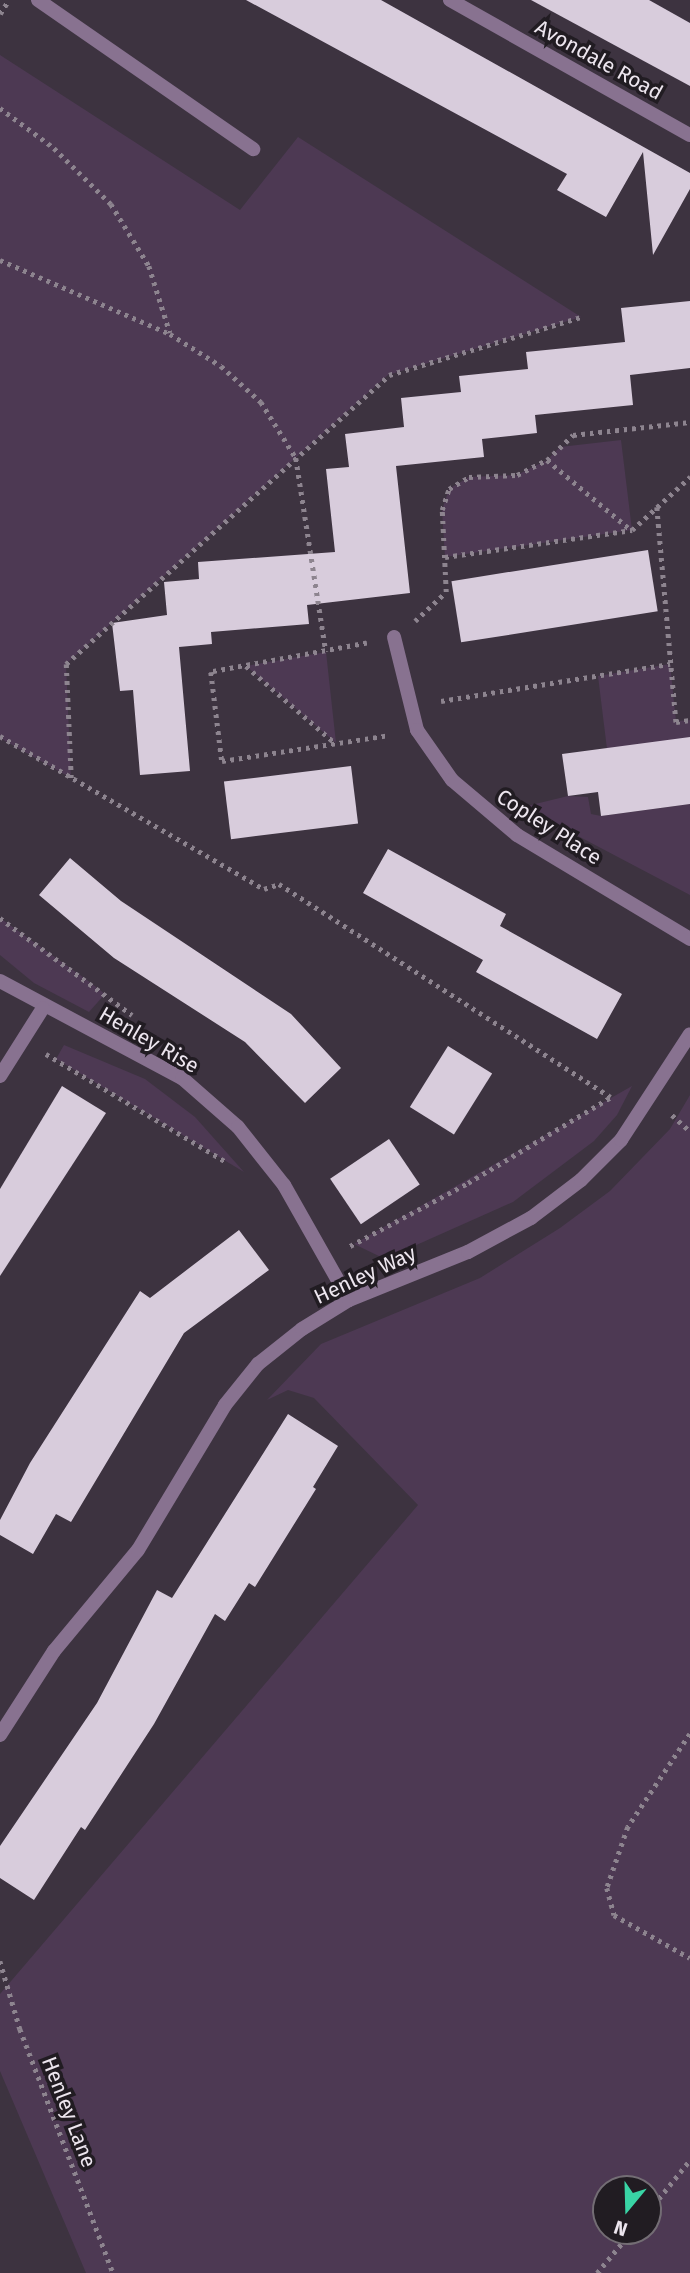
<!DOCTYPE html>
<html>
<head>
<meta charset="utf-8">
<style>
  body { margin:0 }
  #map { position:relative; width:690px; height:2273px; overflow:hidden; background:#3d3340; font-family:"Fira Sans",sans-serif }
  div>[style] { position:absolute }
  .green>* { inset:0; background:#4d3953 }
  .building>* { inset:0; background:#d8ccdc; transform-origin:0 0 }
  .path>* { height:4.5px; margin-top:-2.25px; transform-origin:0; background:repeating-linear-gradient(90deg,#8d848f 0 3.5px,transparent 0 8.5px) }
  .lane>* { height:14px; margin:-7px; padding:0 7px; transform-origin:7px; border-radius:7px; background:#887290 }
  .street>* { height:14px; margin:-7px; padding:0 7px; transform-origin:7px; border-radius:7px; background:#887290 }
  span { translate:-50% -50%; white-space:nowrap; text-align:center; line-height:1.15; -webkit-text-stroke:7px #211c22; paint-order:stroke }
  .street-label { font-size:21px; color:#ede6ef }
  .north { position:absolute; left:592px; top:2175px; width:70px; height:70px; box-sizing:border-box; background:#211c22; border:2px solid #736d74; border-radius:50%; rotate:199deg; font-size:19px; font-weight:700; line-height:28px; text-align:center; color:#ede6ef }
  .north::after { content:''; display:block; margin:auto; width:24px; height:32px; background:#39d4a5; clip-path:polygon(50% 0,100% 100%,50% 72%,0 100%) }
</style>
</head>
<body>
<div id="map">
  <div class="green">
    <i style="clip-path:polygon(0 55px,240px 210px,298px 137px,581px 317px,388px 375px,66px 664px,71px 778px,0 738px)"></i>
    <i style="clip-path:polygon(621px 440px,632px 530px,445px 557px,442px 510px,449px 489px,469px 477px,517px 475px,547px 460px,560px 447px)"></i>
    <i style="clip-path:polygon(326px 652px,336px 743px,246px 666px)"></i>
    <i style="clip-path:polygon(670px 664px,676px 721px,690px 720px,690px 738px,607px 749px,598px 676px)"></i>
    <i style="clip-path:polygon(568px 796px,588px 797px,591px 814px,601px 816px,690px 804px,690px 895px,523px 807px)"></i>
    <i style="clip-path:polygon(0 918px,87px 980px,105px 994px,89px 1012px,34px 983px,0 955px)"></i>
    <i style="clip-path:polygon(64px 1045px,145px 1079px,195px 1117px,244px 1172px,56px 1059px)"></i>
    <i style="clip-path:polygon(632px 1086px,617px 1115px,594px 1141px,513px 1202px,385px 1259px,354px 1244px)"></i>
    <i style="clip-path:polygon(evenodd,690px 1095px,690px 2273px,86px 2273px,0 2071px,0 1994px,418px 1505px,314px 1398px,288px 1390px,267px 1400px,321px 1344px,480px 1278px,560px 1228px,610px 1191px,670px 1129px,690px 1095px,606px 2189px,648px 2189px,648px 2231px,606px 2231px,606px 2189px)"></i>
  </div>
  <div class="building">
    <i style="clip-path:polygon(246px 0,381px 0,690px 173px,690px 189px,653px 255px,643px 152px,606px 217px,557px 190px,567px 174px)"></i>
    <i style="clip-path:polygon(531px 0,649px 0,690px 23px,690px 86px)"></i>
    <i style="clip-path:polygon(690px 301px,690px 368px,630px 375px,633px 405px,535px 415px,537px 433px,482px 439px,484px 457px,396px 466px,410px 593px,307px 605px,309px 624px,211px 632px,212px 644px,179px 647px,190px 771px,140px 775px,133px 690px,120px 691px,112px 623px,167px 615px,164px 582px,199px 579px,198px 562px,335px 552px,326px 469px,349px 467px,345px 434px,404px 427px,401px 398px,461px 392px,459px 376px,528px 369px,526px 352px,625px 342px,621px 308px)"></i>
    <i style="left:648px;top:550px;width:62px;height:199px;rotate:81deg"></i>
    <i style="clip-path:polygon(690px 737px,690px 804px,601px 816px,598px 792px,568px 796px,562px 754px)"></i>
    <i style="left:351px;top:766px;width:58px;height:128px;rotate:83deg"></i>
    <i style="clip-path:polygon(388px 849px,506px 914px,500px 926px,622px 994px,597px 1039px,476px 972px,483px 960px,363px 893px)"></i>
    <i style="clip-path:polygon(70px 858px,121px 901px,291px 1014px,341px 1068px,305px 1103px,245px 1042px,114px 958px,39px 895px)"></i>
    <i style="left:448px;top:1046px;width:52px;height:72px;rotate:32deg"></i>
    <i style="clip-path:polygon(62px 1086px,106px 1113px,0 1276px,0 1189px)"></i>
    <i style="left:389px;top:1139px;width:55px;height:71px;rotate:56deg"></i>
    <i style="clip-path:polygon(239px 1230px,269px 1270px,184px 1333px,71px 1522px,56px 1514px,33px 1554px,0 1535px,0 1520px,30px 1463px,140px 1291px,150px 1298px)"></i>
    <i style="clip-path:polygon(288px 1414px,338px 1446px,313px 1487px,316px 1489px,255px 1587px,249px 1583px,225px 1621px,215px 1614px,154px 1724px,85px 1830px,81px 1827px,34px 1900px,0 1878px,0 1846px,97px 1703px,157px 1590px,172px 1598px)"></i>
  </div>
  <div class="path">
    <i style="left:0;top:14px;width:15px;rotate:-58deg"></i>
    <i style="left:0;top:108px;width:67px;rotate:36.5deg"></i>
    <i style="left:54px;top:148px;width:80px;rotate:44.5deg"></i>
    <i style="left:111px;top:204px;width:73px;rotate:58.5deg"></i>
    <i style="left:149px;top:266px;width:70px;rotate:72.6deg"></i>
    <i style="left:0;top:260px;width:185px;rotate:23.5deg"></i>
    <i style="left:170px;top:334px;width:60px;rotate:32.1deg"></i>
    <i style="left:221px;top:366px;width:54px;rotate:42deg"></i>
    <i style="left:261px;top:402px;width:66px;rotate:58deg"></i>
    <i style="left:296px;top:458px;width:196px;rotate:81.2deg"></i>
    <i style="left:547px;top:460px;width:109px;rotate:39.8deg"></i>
    <i style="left:657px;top:507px;width:216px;rotate:84.9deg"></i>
    <i style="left:676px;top:722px;width:14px;rotate:-8deg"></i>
    <i style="left:445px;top:557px;width:189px;rotate:-8.2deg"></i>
    <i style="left:632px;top:530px;width:79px;rotate:-42.4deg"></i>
    <i style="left:415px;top:621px;width:42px;rotate:-43.1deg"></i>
    <i style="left:446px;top:592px;width:82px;rotate:-92.8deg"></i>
    <i style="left:442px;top:510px;width:22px;rotate:-72deg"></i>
    <i style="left:449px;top:489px;width:23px;rotate:-31deg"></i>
    <i style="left:469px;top:477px;width:48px;rotate:-2.4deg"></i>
    <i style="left:517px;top:475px;width:34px;rotate:-27deg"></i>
    <i style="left:547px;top:460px;width:36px;rotate:-44deg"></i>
    <i style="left:573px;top:435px;width:118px;rotate:-6.3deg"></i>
    <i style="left:367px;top:643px;width:159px;rotate:169.5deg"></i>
    <i style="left:211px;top:672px;width:90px;rotate:83deg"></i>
    <i style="left:222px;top:761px;width:169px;rotate:-8.8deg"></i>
    <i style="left:246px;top:666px;width:118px;rotate:40.9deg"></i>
    <i style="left:441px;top:701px;width:232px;rotate:-9.2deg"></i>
    <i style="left:0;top:736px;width:305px;rotate:30.1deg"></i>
    <i style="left:264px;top:889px;width:16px;rotate:-18deg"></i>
    <i style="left:279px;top:884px;width:394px;rotate:32.7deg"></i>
    <i style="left:71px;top:778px;width:114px;rotate:-92.5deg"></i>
    <i style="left:66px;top:664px;width:433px;rotate:-41.8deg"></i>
    <i style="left:389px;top:375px;width:201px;rotate:-16.8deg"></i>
    <i style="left:0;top:918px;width:164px;rotate:36.3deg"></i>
    <i style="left:46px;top:1054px;width:209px;rotate:30.9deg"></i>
    <i style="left:672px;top:1115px;width:24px;rotate:42deg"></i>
    <i style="left:350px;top:1246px;width:134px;rotate:-28.1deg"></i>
    <i style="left:468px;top:1183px;width:169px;rotate:-31deg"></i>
    <i style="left:690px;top:1734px;width:112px;rotate:123.7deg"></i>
    <i style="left:628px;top:1827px;width:65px;rotate:109deg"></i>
    <i style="left:607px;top:1888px;width:28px;rotate:75deg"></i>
    <i style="left:614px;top:1915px;width:87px;rotate:29.5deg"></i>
    <i style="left:0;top:1961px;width:71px;rotate:73.6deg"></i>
    <i style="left:20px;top:2029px;width:261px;rotate:69.1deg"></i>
    <i style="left:648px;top:2212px;width:67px;rotate:-51.1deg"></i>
    <i style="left:597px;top:2273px;width:55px;rotate:-50.2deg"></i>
  </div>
  <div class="lane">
    <i style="left:38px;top:0;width:262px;rotate:34.7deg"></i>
  </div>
  <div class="street">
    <i style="left:450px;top:0;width:275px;rotate:29.4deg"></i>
    <i style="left:394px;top:637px;width:96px;rotate:76.1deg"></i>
    <i style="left:417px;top:730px;width:61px;rotate:55deg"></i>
    <i style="left:452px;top:780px;width:85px;rotate:40.2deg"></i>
    <i style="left:517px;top:835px;width:202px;rotate:31deg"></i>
    <i style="left:0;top:981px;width:206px;rotate:28.1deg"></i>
    <i style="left:182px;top:1078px;width:74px;rotate:41.2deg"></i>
    <i style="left:238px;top:1127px;width:74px;rotate:51.6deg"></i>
    <i style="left:284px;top:1185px;width:132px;rotate:60.5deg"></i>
    <i style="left:0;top:1076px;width:80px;rotate:-57.7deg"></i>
    <i style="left:0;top:1735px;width:100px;rotate:-57.3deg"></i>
    <i style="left:54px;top:1651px;width:131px;rotate:-50.3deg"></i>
    <i style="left:138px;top:1550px;width:169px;rotate:-59deg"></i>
    <i style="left:225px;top:1405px;width:53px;rotate:-51.2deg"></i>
    <i style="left:258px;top:1364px;width:56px;rotate:-38.5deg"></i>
    <i style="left:302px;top:1329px;width:55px;rotate:-31.7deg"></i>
    <i style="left:349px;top:1300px;width:128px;rotate:-22deg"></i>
    <i style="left:468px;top:1252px;width:72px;rotate:-28.4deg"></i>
    <i style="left:531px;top:1218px;width:63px;rotate:-37.2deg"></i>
    <i style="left:581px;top:1180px;width:57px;rotate:-45deg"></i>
    <i style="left:621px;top:1140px;width:126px;rotate:-56.9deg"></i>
  </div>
  <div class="street-label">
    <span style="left:599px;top:60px;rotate:29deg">Avondale Road</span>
    <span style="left:549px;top:827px;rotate:33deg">Copley Place</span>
    <span style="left:149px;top:1040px;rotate:30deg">Henley Rise</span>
    <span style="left:365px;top:1275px;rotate:-25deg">Henley Way</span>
    <span style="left:69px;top:2112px;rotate:69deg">Henley Lane</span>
  </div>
  <div class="north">N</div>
</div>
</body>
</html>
